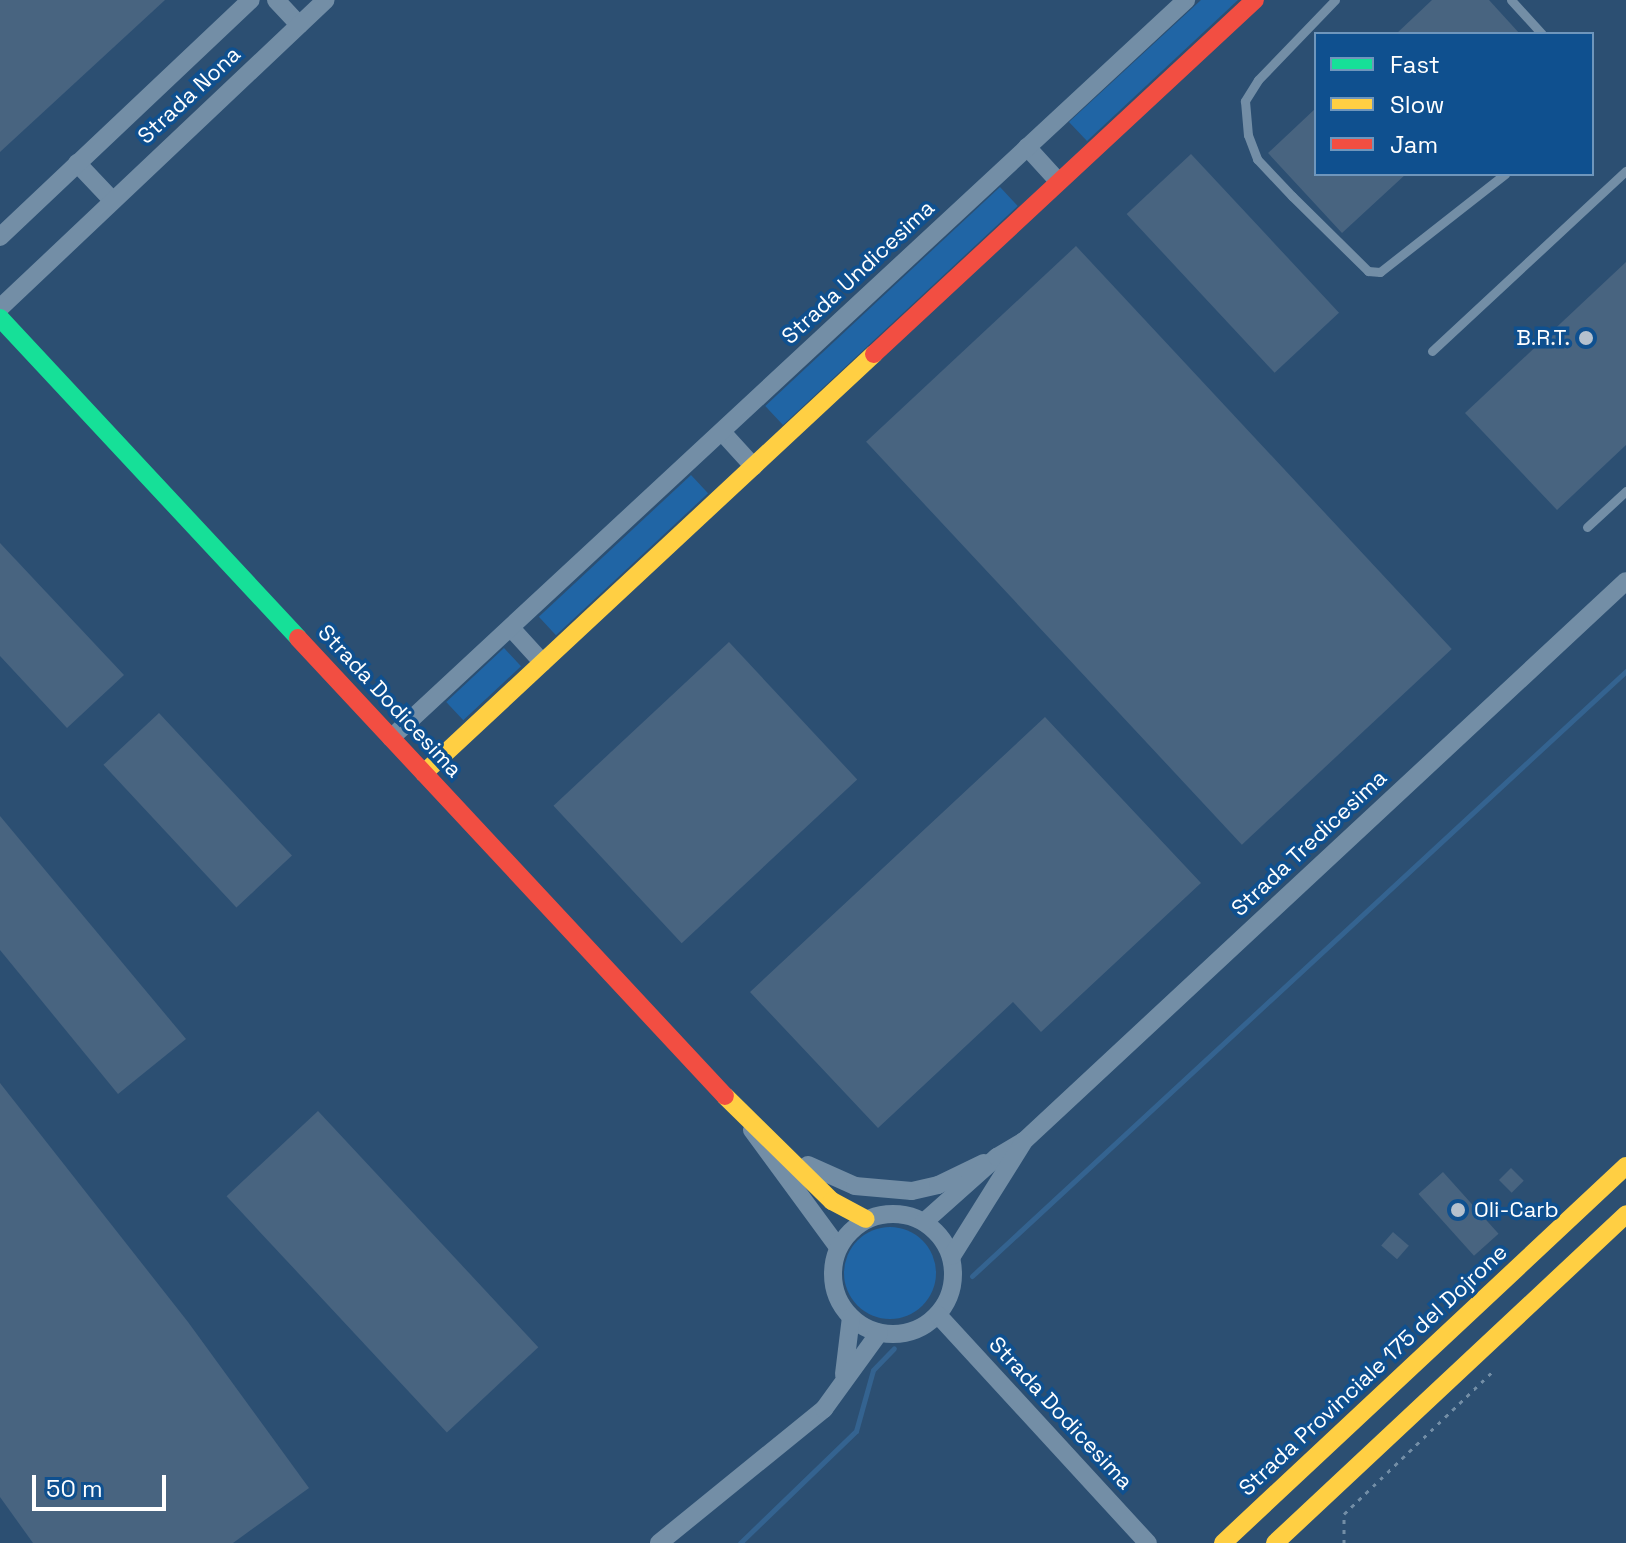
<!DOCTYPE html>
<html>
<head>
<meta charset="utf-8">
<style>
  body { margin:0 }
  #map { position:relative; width:1626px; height:1543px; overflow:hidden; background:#2c4f72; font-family:"Space Grotesk",sans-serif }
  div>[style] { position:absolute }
  .green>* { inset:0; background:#2065a5; transform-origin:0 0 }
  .round { border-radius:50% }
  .stream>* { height:5px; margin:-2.5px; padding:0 2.5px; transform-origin:2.5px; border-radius:2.5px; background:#346390 }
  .building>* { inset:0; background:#486480; transform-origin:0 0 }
  .path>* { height:3px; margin-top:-1.5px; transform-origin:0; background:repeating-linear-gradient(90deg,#738ea6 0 4px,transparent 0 10px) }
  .lane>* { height:9px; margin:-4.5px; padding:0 4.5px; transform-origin:4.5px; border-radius:4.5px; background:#738ea6 }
  .street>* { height:18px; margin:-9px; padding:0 9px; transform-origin:9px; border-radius:9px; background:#738ea6 }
  .street>.ring { margin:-9px; padding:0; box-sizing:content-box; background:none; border:18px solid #738ea6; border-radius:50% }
  .fast>* { height:18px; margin:-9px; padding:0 9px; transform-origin:9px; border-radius:9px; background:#16e098 }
  .slow>* { height:18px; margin:-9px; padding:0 9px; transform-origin:9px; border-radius:9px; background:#ffcf43 }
  .jam>* { height:18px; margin:-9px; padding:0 9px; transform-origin:9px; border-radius:9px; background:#f24e42 }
  .dots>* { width:22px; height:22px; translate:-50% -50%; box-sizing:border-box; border:4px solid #0f508f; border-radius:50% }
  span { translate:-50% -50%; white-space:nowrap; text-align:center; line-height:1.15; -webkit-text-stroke:7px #0f508f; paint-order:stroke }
  .street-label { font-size:22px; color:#fff }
  .poi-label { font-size:22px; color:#fff }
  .right { translate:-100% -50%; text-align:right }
  .left { translate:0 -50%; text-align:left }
  .legend { position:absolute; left:1314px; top:32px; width:280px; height:144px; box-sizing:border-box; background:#0f508f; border:2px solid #6f96bc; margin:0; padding:10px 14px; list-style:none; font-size:24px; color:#fff }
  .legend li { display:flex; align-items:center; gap:16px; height:40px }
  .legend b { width:40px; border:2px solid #6f96bc }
  .scale { position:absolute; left:32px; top:1475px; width:134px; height:36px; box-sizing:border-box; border:4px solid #fff; border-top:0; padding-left:10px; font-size:24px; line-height:28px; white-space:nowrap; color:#fff; -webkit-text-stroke:6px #0f508f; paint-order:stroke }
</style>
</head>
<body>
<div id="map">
  <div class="green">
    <i style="clip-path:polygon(1201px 0,1238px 0,1087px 141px,1069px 122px)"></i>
    <i style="left:1000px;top:187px;width:26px;height:321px;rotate:47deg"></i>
    <i style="left:691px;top:475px;width:25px;height:208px;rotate:47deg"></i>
    <i style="left:504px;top:648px;width:25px;height:79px;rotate:47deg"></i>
    <i class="round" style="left:844px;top:1227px;width:92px;height:92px"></i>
  </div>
  <div class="stream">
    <i style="left:972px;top:1276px;width:891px;rotate:-42.77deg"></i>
    <i style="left:740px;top:1543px;width:161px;rotate:-44deg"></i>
    <i style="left:856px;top:1431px;width:63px;rotate:-74.4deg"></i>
    <i style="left:873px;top:1370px;width:30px;rotate:-46deg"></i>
  </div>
  <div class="building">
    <i style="clip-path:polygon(0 0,165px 0,0 152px)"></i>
    <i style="clip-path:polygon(1432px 0,1489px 0,1520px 34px,1396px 34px)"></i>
    <i style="clip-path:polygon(1316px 108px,1316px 174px,1406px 174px,1342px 233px,1268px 153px)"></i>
    <i style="left:1191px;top:154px;width:217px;height:88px;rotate:47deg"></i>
    <i style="left:1076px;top:246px;width:551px;height:287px;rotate:47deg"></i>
    <i style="clip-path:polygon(1626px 262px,1626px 445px,1557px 510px,1465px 413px)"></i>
    <i style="clip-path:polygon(0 543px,124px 675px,67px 728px,0 656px)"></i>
    <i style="left:729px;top:642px;width:188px;height:240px;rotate:47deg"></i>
    <i style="left:159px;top:713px;width:195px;height:76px;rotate:47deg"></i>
    <i style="clip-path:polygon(1045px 717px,1201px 883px,1041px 1032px,1013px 1002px,878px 1128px,750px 992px)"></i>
    <i style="clip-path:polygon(0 816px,186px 1039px,118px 1094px,0 950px)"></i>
    <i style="clip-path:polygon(0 1083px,188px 1322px,309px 1488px,233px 1543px,33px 1543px,0 1497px)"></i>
    <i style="left:318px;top:1111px;width:323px;height:125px;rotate:47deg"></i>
    <i style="left:1511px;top:1168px;width:18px;height:17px;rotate:45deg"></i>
    <i style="left:1443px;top:1172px;width:83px;height:33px;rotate:48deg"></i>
    <i style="left:1393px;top:1232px;width:21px;height:18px;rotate:41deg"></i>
  </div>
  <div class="path">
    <i style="left:1344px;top:1543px;width:29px;rotate:-90deg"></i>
    <i style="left:1344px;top:1514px;width:207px;rotate:-43.8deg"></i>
  </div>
  <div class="lane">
    <i style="left:1335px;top:0;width:111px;rotate:133.9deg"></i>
    <i style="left:1258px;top:80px;width:25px;rotate:122deg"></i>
    <i style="left:1245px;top:101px;width:34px;rotate:85deg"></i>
    <i style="left:1248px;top:135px;width:26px;rotate:69deg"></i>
    <i style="left:1257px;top:159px;width:51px;rotate:46.6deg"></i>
    <i style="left:1292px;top:196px;width:107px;rotate:44.6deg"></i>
    <i style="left:1368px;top:271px;width:12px;rotate:5deg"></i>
    <i style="left:1380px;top:272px;width:159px;rotate:-38.1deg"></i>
    <i style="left:1511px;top:0;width:46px;rotate:47.6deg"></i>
    <i style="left:1432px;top:351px;width:265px;rotate:-42.9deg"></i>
    <i style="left:1587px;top:527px;width:53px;rotate:-42.7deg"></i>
  </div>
  <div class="street">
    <i style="left:276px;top:0;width:34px;rotate:47deg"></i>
    <i style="left:1027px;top:147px;width:47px;rotate:47.6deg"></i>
    <i style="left:77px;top:163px;width:51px;rotate:46.6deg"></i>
    <i style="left:0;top:237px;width:345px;rotate:-43.4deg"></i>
    <i style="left:0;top:308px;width:448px;rotate:-43.4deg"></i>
    <i style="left:722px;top:432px;width:47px;rotate:47.6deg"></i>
    <i style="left:511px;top:628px;width:47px;rotate:47.6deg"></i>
    <i style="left:391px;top:738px;width:1085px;rotate:-42.87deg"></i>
    <i style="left:752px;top:1130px;width:145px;rotate:53.7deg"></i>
    <i style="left:808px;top:1165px;width:51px;rotate:24.1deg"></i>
    <i style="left:855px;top:1186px;width:57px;rotate:5deg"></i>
    <i style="left:912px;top:1191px;width:27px;rotate:-13deg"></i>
    <i style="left:938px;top:1185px;width:51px;rotate:-25.6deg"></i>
    <i class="ring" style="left:833px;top:1214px;width:102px;height:102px"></i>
    <i style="left:924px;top:1222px;width:98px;rotate:-41.7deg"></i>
    <i style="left:997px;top:1157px;width:31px;rotate:-31deg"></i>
    <i style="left:1024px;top:1141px;width:822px;rotate:-42.93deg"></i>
    <i style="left:952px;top:1256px;width:133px;rotate:-57.9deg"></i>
    <i style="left:938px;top:1315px;width:310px;rotate:47.4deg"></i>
    <i style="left:844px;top:1374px;width:57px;rotate:-83deg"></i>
    <i style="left:659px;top:1543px;width:213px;rotate:-39.1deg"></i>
    <i style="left:824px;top:1409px;width:94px;rotate:-54.1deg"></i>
  </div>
  <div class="fast">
    <i style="left:0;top:318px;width:437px;rotate:47deg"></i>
  </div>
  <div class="slow">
    <i style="left:424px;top:773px;width:615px;rotate:-42.96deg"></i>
    <i style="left:725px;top:1096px;width:150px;rotate:44.5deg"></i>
    <i style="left:832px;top:1201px;width:38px;rotate:28deg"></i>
    <i style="left:1223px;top:1543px;width:552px;rotate:-43.09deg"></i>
    <i style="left:1275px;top:1543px;width:481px;rotate:-43.1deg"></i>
  </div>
  <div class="jam">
    <i style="left:874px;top:354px;width:520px;rotate:-42.9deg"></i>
    <i style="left:298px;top:638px;width:626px;rotate:47.01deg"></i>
  </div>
  <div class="dots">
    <i style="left:1586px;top:338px;background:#b5c1ce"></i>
    <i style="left:1458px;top:1210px;background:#b5c1ce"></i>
  </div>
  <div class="street-label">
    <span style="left:189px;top:95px;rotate:-43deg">Strada Nona</span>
    <span style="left:858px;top:272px;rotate:-43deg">Strada Undicesima</span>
    <span style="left:390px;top:701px;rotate:47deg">Strada Dodicesima</span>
    <span style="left:1309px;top:843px;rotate:-43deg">Strada Tredicesima</span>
    <span style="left:1373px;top:1370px;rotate:-43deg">Strada Provinciale 175 del Dojrone</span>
    <span style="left:1061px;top:1413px;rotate:47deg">Strada Dodicesima</span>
  </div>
  <div class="poi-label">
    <span class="right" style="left:1570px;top:338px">B.R.T.</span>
    <span class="left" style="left:1474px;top:1210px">Oli-Carb</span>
  </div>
  <ul class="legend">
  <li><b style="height:10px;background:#16e098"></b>Fast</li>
  <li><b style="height:10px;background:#ffcf43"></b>Slow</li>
  <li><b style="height:10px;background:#f24e42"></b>Jam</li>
  </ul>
  <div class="scale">50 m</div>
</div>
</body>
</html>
